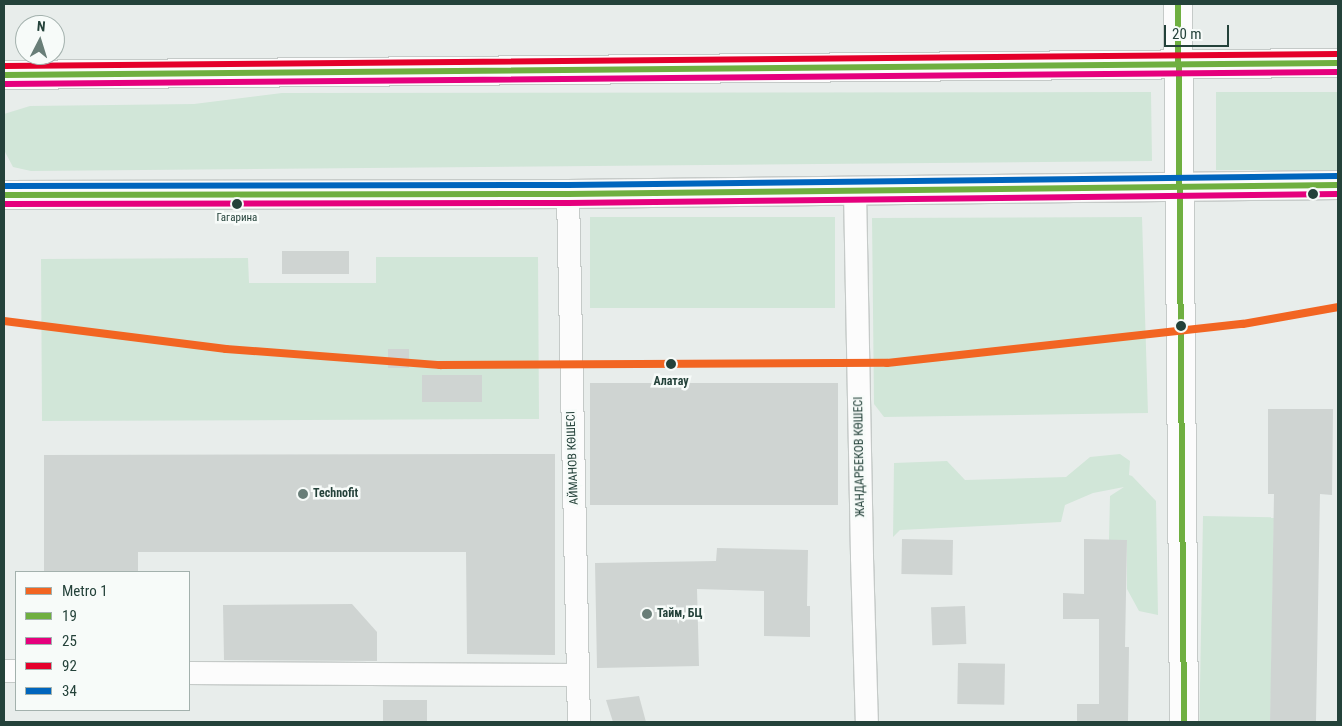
<!DOCTYPE html>
<html>
<head>
<meta charset="utf-8">
<style>
  body { margin:0 }
  #map { position:relative; width:1342px; height:726px; overflow:hidden; background:#e8edeb; font-family:"Roboto Condensed",sans-serif }
  div>[style] { position:absolute }
  .green>* { inset:0; background:#d1e6d8; transform-origin:0 0 }
  .building>* { inset:0; background:#cfd4d2; transform-origin:0 0 }
  .roads { filter:drop-shadow(1px 0 #c5cac8) drop-shadow(-1px 0 #c5cac8) drop-shadow(0 1px #c5cac8) drop-shadow(0 -1px #c5cac8) }
  .street>* { height:22px; margin:-11px; padding:0 11px; transform-origin:11px; border-radius:11px; background:#fcfcfc }
  .secondary>* { height:28px; margin:-14px; padding:0 14px; transform-origin:14px; border-radius:14px; background:#fcfcfc }
  .bus-1>* { height:6px; margin:-3px; padding:0 3px; transform-origin:3px; border-radius:3px; background:#6faf40 }
  .bus-2>* { height:6px; margin:-3px; padding:0 3px; transform-origin:3px; border-radius:3px; background:#e5007d }
  .bus-3>* { height:6px; margin:-3px; padding:0 3px; transform-origin:3px; border-radius:3px; background:#e4002b }
  .bus-4>* { height:6px; margin:-3px; padding:0 3px; transform-origin:3px; border-radius:3px; background:#0065bd }
  .metro-1>* { height:8px; margin:-4px; padding:0 4px; transform-origin:4px; border-radius:4px; background:#f26522 }
  .dots>* { width:14px; height:14px; translate:-50% -50%; box-sizing:border-box; border:2px solid #f7fbf9; border-radius:50% }
  span { translate:-50% -50%; white-space:nowrap; text-align:center; line-height:1.15; -webkit-text-stroke:5px #f7fbf9; paint-order:stroke }
  .bus-label { font-size:11px; color:#24423a }
  .stop-label { font-size:12px; color:#24423a; font-weight:700 }
  .street-label { font-size:12px; color:#24423a }
  .poi-label { font-size:12px; color:#24423a; font-weight:700 }
  .left { translate:0 -50%; text-align:left }
  .frame { position:absolute; inset:0; border:5px solid #24423a; pointer-events:none }
  .legend { position:absolute; left:15px; top:571px; width:175px; height:140px; box-sizing:border-box; background:#f7fbf9; border:1px solid #a3b1ad; margin:0; padding:6px 9px; list-style:none; font-size:15px; color:#24423a }
  .legend li { display:flex; align-items:center; gap:10px; height:25px }
  .legend b { width:25px; border:1px solid #a3b1ad }
  .north { position:absolute; left:15px; top:15px; width:50px; height:50px; box-sizing:border-box; background:#f7fbf9; border:1px solid #a3b1ad; border-radius:50%; rotate:5deg; font-size:14px; font-weight:700; line-height:20px; text-align:center; color:#24423a }
  .north::after { content:''; display:block; margin:auto; width:18px; height:22px; background:#697e78; clip-path:polygon(50% 0,100% 100%,50% 72%,0 100%) }
  .scale { position:absolute; left:1164px; top:25px; width:65px; height:22px; box-sizing:border-box; border:2px solid #24423a; border-top:0; padding-left:6px; font-size:15px; line-height:18px; white-space:nowrap; color:#24423a; -webkit-text-stroke:4px #f7fbf9; paint-order:stroke }
</style>
</head>
<body>
<div id="map">
  <div class="green">
    <i style="clip-path:polygon(1151px 92px,1152px 161px,31px 171px,13px 167px,4px 150px,4px 114px,30px 106px,194px 104px,282px 93px)"></i>
    <i style="left:1338px;top:92px;width:78px;height:122px;rotate:90deg"></i>
    <i style="left:835px;top:217px;width:91px;height:245px;rotate:90deg"></i>
    <i style="clip-path:polygon(1142px 217px,1148px 413px,884px 417px,874px 404px,872px 218px)"></i>
    <i style="clip-path:polygon(376px 257px,538px 257px,539px 419px,42px 421px,41px 259px,248px 258px,249px 283px,376px 283px)"></i>
    <i style="clip-path:polygon(1120px 454px,1130px 461px,1129px 475px,1132px 476px,1156px 501px,1158px 615px,1139px 611px,1127px 589px,1127px 540px,1109px 540px,1110px 496px,1124px 487px,1093px 493px,1065px 505px,1061px 522px,900px 530px,893px 537px,894px 463px,947px 461px,965px 480px,1066px 477px,1090px 457px)"></i>
    <i style="left:1203px;top:516px;width:71px;height:206px;rotate:1deg"></i>
  </div>
  <div class="building">
    <i style="left:349px;top:251px;width:23px;height:67px;rotate:90deg"></i>
    <i style="left:388px;top:349px;width:21px;height:19px"></i>
    <i style="left:422px;top:375px;width:60px;height:27px"></i>
    <i style="left:838px;top:383px;width:122px;height:248px;rotate:90deg"></i>
    <i style="clip-path:polygon(1268px 409px,1333px 409px,1332px 495px,1320px 494px,1316px 722px,1270px 722px,1274px 494px,1268px 494px)"></i>
    <i style="clip-path:polygon(555px 454px,555px 655px,467px 654px,466px 552px,138px 552px,138px 572px,44px 572px,44px 455px)"></i>
    <i style="left:902px;top:539px;width:51px;height:35px;rotate:1deg"></i>
    <i style="clip-path:polygon(1084px 539px,1127px 540px,1125px 647px,1129px 647px,1128px 722px,1077px 722px,1077px 704px,1099px 704px,1099px 619px,1063px 619px,1063px 593px,1084px 594px)"></i>
    <i style="clip-path:polygon(717px 548px,808px 550px,807px 606px,810px 606px,810px 637px,764px 636px,764px 591px,697px 589px,699px 666px,597px 668px,595px 563px,716px 561px)"></i>
    <i style="clip-path:polygon(352px 604px,377px 632px,377px 661px,224px 660px,223px 605px)"></i>
    <i style="left:965px;top:606px;width:38px;height:34px;rotate:88deg"></i>
    <i style="left:958px;top:663px;width:47px;height:41px;rotate:1deg"></i>
    <i style="clip-path:polygon(639px 696px,646px 722px,613px 722px,606px 700px)"></i>
    <i style="left:383px;top:700px;width:44px;height:22px"></i>
  </div>
  <div class="roads">
    <div class="street">
      <i style="left:855px;top:191px;width:367px;rotate:88.9deg"></i>
      <i style="left:862px;top:558px;width:164px;rotate:88.3deg"></i>
      <i style="left:568px;top:194px;width:528px;rotate:88.81deg"></i>
      <i style="left:4px;top:671px;width:12px"></i>
      <i style="left:189px;top:673px;width:389px;rotate:0.3deg"></i>
    </div>
    <div class="secondary">
      <i style="left:1178px;top:4px;width:718px;rotate:89.52deg"></i>
      <i style="left:4px;top:75px;width:1334px;rotate:-0.52deg"></i>
      <i style="left:4px;top:195px;width:564px;rotate:-0.1deg"></i>
      <i style="left:568px;top:194px;width:770px;rotate:-0.67deg"></i>
    </div>
  </div>
  <div class="bus-1">
    <i style="left:1178px;top:4px;width:718px;rotate:89.52deg"></i>
    <i style="left:4px;top:75px;width:1334px;rotate:-0.52deg"></i>
    <i style="left:4px;top:195px;width:564px;rotate:-0.1deg"></i>
    <i style="left:568px;top:194px;width:770px;rotate:-0.67deg"></i>
  </div>
  <div class="bus-2">
    <i style="left:4px;top:84px;width:1334px;rotate:-0.52deg"></i>
    <i style="left:4px;top:204px;width:564px;rotate:-0.1deg"></i>
    <i style="left:568px;top:203px;width:770px;rotate:-0.67deg"></i>
  </div>
  <div class="bus-3">
    <i style="left:4px;top:66px;width:1334px;rotate:-0.52deg"></i>
  </div>
  <div class="bus-4">
    <i style="left:4px;top:186px;width:564px;rotate:-0.1deg"></i>
    <i style="left:568px;top:185px;width:770px;rotate:-0.67deg"></i>
  </div>
  <div class="metro-1">
    <i style="left:4px;top:321px;width:224px;rotate:7.2deg"></i>
    <i style="left:226px;top:349px;width:215px;rotate:4.3deg"></i>
    <i style="left:440px;top:365px;width:447px;rotate:-0.3deg"></i>
    <i style="left:887px;top:363px;width:358px;rotate:-6.3deg"></i>
    <i style="left:1243px;top:324px;width:97px;rotate:-10.1deg"></i>
  </div>
  <div class="dots">
    <i style="left:1313px;top:194px;background:#24423a"></i>
    <i style="left:237px;top:204px;background:#24423a"></i>
    <i style="left:1181px;top:326px;background:#24423a"></i>
    <i style="left:671px;top:364px;background:#24423a"></i>
    <i style="left:303px;top:494px;background:#697e78"></i>
    <i style="left:647px;top:614px;background:#697e78"></i>
  </div>
  <div class="bus-label">
    <span style="left:237px;top:218px">Гагарина</span>
  </div>
  <div class="stop-label">
    <span style="left:671px;top:382px">Алатау</span>
  </div>
  <div class="street-label">
    <span style="left:860px;top:457px;rotate:-91deg">ЖАНДАРБЕКОВ КӨШЕСІ</span>
    <span style="left:573px;top:458px;rotate:-92deg">АЙМАНОВ КӨШЕСІ</span>
  </div>
  <div class="poi-label">
    <span class="left" style="left:313px;top:494px">Technofit</span>
    <span class="left" style="left:657px;top:614px">Тайм, БЦ</span>
  </div>
  <div class="frame"></div>
  <ul class="legend">
  <li><b style="height:6px;background:#f26522"></b>Metro 1</li>
  <li><b style="height:6px;background:#6faf40"></b>19</li>
  <li><b style="height:6px;background:#e5007d"></b>25</li>
  <li><b style="height:6px;background:#e4002b"></b>92</li>
  <li><b style="height:6px;background:#0065bd"></b>34</li>
  </ul>
  <div class="north">N</div>
  <div class="scale">20 m</div>
</div>
</body>
</html>
